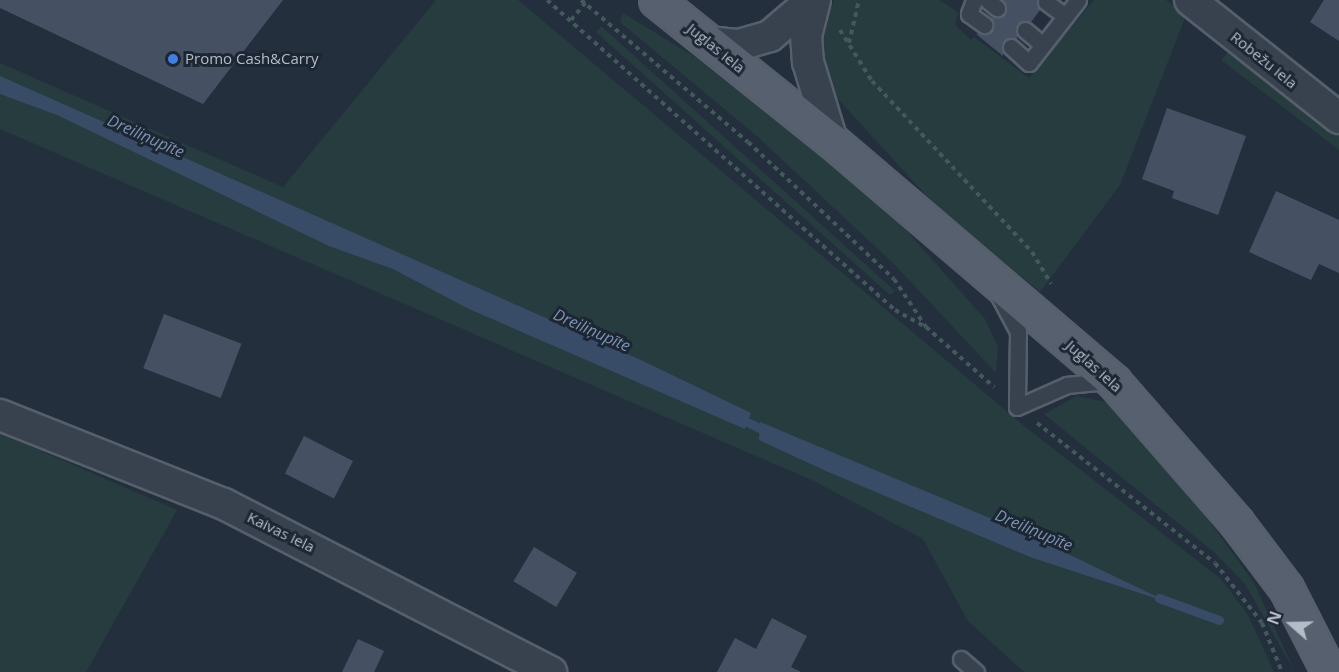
<!DOCTYPE html>
<html>
<head>
<meta charset="utf-8">
<style>
  body { margin:0 }
  #map { position:relative; width:1339px; height:672px; overflow:hidden; background:#242f3e; font-family:"Open Sans",sans-serif }
  div>[style] { position:absolute }
  .green>* { inset:0; background:#263c3f }
  .water>* { inset:0; background:#394c67 }
  .stream>* { height:9px; margin:-4.5px; padding:0 4.5px; transform-origin:4.5px; border-radius:4.5px; background:#394c67 }
  .building>* { inset:0; background:#455162; transform-origin:0 0 }
  .path>* { height:4px; margin-top:-2px; transform-origin:0; background:repeating-linear-gradient(90deg,#44595c 0 4.5px,transparent 0 9px) }
  .roads { filter:drop-shadow(2px 0 #565f6c) drop-shadow(-2px 0 #565f6c) drop-shadow(0 2px #565f6c) drop-shadow(0 -2px #565f6c) }
  .service>* { height:15px; margin:-7.5px; padding:0 7.5px; transform-origin:7.5px; border-radius:7.5px; background:#38414e }
  .minor>* { height:30px; margin:-15px; padding:0 15px; transform-origin:15px; border-radius:15px; background:#38414e }
  .primary>* { height:33px; margin:-16.5px; padding:0 16.5px; transform-origin:16.5px; border-radius:16.5px; background:#56606e }
  .dots>* { width:16px; height:16px; translate:-50% -50%; box-sizing:border-box; border:3px solid #1d2633; border-radius:50% }
  span { translate:-50% -50%; white-space:nowrap; text-align:center; line-height:1.15; -webkit-text-stroke:6px #1d2633; paint-order:stroke }
  .street-label { font-size:15px; color:#b4bcc9 }
  .poi-label { font-size:15px; color:#b4bcc9 }
  .left { translate:0 -50%; text-align:left }
  .water-label { font-size:16px; color:#7c92b1; font-style:italic }
  .north { position:absolute; left:1261px; top:594px; width:60px; height:60px; -webkit-text-stroke:4px #1d2633; paint-order:stroke; rotate:290deg; font-size:16px; font-weight:700; line-height:24px; text-align:center; color:#b4bcc9 }
  .north::after { content:''; display:block; margin:auto; width:21px; height:27px; background:#b4bcc9; clip-path:polygon(50% 0,100% 100%,50% 72%,0 100%) }
</style>
</head>
<body>
<div id="map">
  <div class="green">
    <i style="clip-path:polygon(436px 0,518px 0,1023px 425px,1221px 579px,1248px 615px,1274px 672px,1024px 672px,968px 621px,923px 539px,814px 481px,0 129px,0 63px,283px 187px)"></i>
    <i style="clip-path:polygon(834px 0,939px 0,958px 12px,955px 25px,971px 40px,974px 37px,1029px 78px,1094px 0,1166px 0,1186px 15px,1120px 185px,1040px 292px,933px 203px,829px 89px,820px 62px,821px 29px)"></i>
    <i style="clip-path:polygon(623px 13px,698px 59px,889px 211px,985px 319px,998px 347px,996px 373px,895px 265px,758px 137px,620px 22px)"></i>
    <i style="clip-path:polygon(601px 26px,895px 291px,890px 295px,596px 32px)"></i>
    <i style="clip-path:polygon(1228px 52px,1339px 135px,1339px 150px,1221px 60px)"></i>
    <i style="clip-path:polygon(1077px 396px,1111px 403px,1175px 473px,1254px 583px,1295px 672px,1245px 584px,1215px 553px,1044px 414px)"></i>
    <i style="clip-path:polygon(0 433px,177px 510px,86px 672px,0 672px)"></i>
  </div>
  <div class="water">
    <i style="clip-path:polygon(0 76px,643px 361px,751px 413px,745px 429px,469px 309px,393px 269px,329px 246px,57px 115px,0 94px)"></i>
    <i style="clip-path:polygon(760px 422px,1016px 529px,1170px 603px,1030px 557px,826px 471px,759px 440px)"></i>
  </div>
  <div class="stream">
    <i style="left:737px;top:417px;width:34px;rotate:26deg"></i>
    <i style="left:1159px;top:598px;width:64px;rotate:20.1deg"></i>
  </div>
  <div class="building">
    <i style="clip-path:polygon(0 0,283px 0,203px 104px,0 8px)"></i>
    <i style="clip-path:polygon(1004px 0,1037px 0,1040px 10px,1031px 22px,1017px 24px,1017px 39px,1003px 41px,1003px 56px,976px 34px,991px 31px,990px 18px,1004px 15px)"></i>
    <i style="clip-path:polygon(1324px 0,1339px 0,1339px 41px,1310px 22px)"></i>
    <i style="clip-path:polygon(1167px 108px,1246px 136px,1218px 215px,1172px 198px,1174px 191px,1142px 179px)"></i>
    <i style="clip-path:polygon(1276px 191px,1339px 220px,1339px 273px,1319px 264px,1311px 280px,1249px 252px)"></i>
    <i style="left:164px;top:314px;width:83px;height:58px;rotate:21deg"></i>
    <i style="left:304px;top:436px;width:55px;height:42px;rotate:27deg"></i>
    <i style="left:534px;top:547px;width:50px;height:40px;rotate:31deg"></i>
    <i style="clip-path:polygon(772px 618px,807px 636px,791px 667px,801px 672px,717px 672px,735px 638px,756px 649px)"></i>
    <i style="clip-path:polygon(358px 639px,384px 651px,374px 672px,342px 672px)"></i>
  </div>
  <div class="path">
    <i style="left:547px;top:0;width:466px;rotate:41.7deg"></i>
    <i style="left:895px;top:310px;width:35px;rotate:29deg"></i>
    <i style="left:926px;top:327px;width:91px;rotate:41.4deg"></i>
    <i style="left:581px;top:0;width:219px;rotate:40.4deg"></i>
    <i style="left:748px;top:142px;width:200px;rotate:43.2deg"></i>
    <i style="left:894px;top:279px;width:58px;rotate:56.3deg"></i>
    <i style="left:571px;top:20px;width:26px;rotate:-50deg"></i>
    <i style="left:840px;top:30px;width:60px;rotate:57.9deg"></i>
    <i style="left:872px;top:81px;width:234px;rotate:46.9deg"></i>
    <i style="left:1032px;top:252px;width:37px;rotate:59deg"></i>
    <i style="left:849px;top:43px;width:44px;rotate:-76.9deg"></i>
    <i style="left:1037px;top:423px;width:226px;rotate:38.2deg"></i>
    <i style="left:1215px;top:563px;width:76px;rotate:51.9deg"></i>
    <i style="left:1262px;top:623px;width:53px;rotate:67.8deg"></i>
  </div>
  <div class="roads">
    <div class="service">
      <i style="left:974px;top:0;width:15px;rotate:110deg"></i>
      <i style="left:969px;top:14px;width:19px;rotate:36deg"></i>
      <i style="left:987px;top:0;width:13px;rotate:39deg"></i>
      <i style="left:1046px;top:2px;width:24px;rotate:36deg"></i>
      <i style="left:1025px;top:30px;width:23px;rotate:40deg"></i>
      <i style="left:1011px;top:47px;width:24px;rotate:42deg"></i>
      <i style="left:1029px;top:63px;width:80px;rotate:-52.1deg"></i>
      <i style="left:999px;top:296px;width:40px;rotate:62deg"></i>
      <i style="left:1018px;top:331px;width:76px;rotate:90.8deg"></i>
      <i style="left:1017px;top:407px;width:55px;rotate:-23.7deg"></i>
      <i style="left:1067px;top:385px;width:40px;rotate:-5.7deg"></i>
      <i style="left:961px;top:659px;width:20px;rotate:41deg"></i>
    </div>
    <div class="minor">
      <i style="left:815px;top:0;width:36px;rotate:104deg"></i>
      <i style="left:806px;top:35px;width:27px;rotate:86deg"></i>
      <i style="left:808px;top:62px;width:83px;rotate:73.1deg"></i>
      <i style="left:1190px;top:0;width:190px;rotate:38.4deg"></i>
      <i style="left:708px;top:42px;width:31px;rotate:6deg"></i>
      <i style="left:739px;top:45px;width:32px;rotate:-16deg"></i>
      <i style="left:770px;top:36px;width:55px;rotate:-40.6deg"></i>
      <i style="left:0;top:415px;width:241px;rotate:21.7deg"></i>
      <i style="left:224px;top:504px;width:368px;rotate:27.2deg"></i>
    </div>
    <div class="primary">
      <i style="left:656px;top:0;width:226px;rotate:38.7deg"></i>
      <i style="left:832px;top:141px;width:371px;rotate:40.5deg"></i>
      <i style="left:1114px;top:382px;width:186px;rotate:48.9deg"></i>
      <i style="left:1236px;top:522px;width:83px;rotate:52.9deg"></i>
      <i style="left:1286px;top:588px;width:94px;rotate:62.9deg"></i>
    </div>
  </div>
  <div class="dots">
    <i style="left:173px;top:59px;background:#3f7fe0"></i>
  </div>
  <div class="street-label">
    <span style="left:716px;top:48px;rotate:39deg">Juglas iela</span>
    <span style="left:1264px;top:60px;rotate:39deg">Robežu iela</span>
    <span style="left:1094px;top:366px;rotate:42deg">Juglas iela</span>
    <span style="left:281px;top:532px;rotate:26deg">Kaivas iela</span>
  </div>
  <div class="poi-label">
    <span class="left" style="left:185px;top:59px">Promo Cash&amp;Carry</span>
  </div>
  <div class="water-label">
    <span style="left:146px;top:136px;rotate:24deg">Dreiliņupīte</span>
    <span style="left:592px;top:330px;rotate:24deg">Dreiliņupīte</span>
    <span style="left:1034px;top:530px;rotate:23deg">Dreiliņupīte</span>
  </div>
  <div class="north">N</div>
</div>
</body>
</html>
